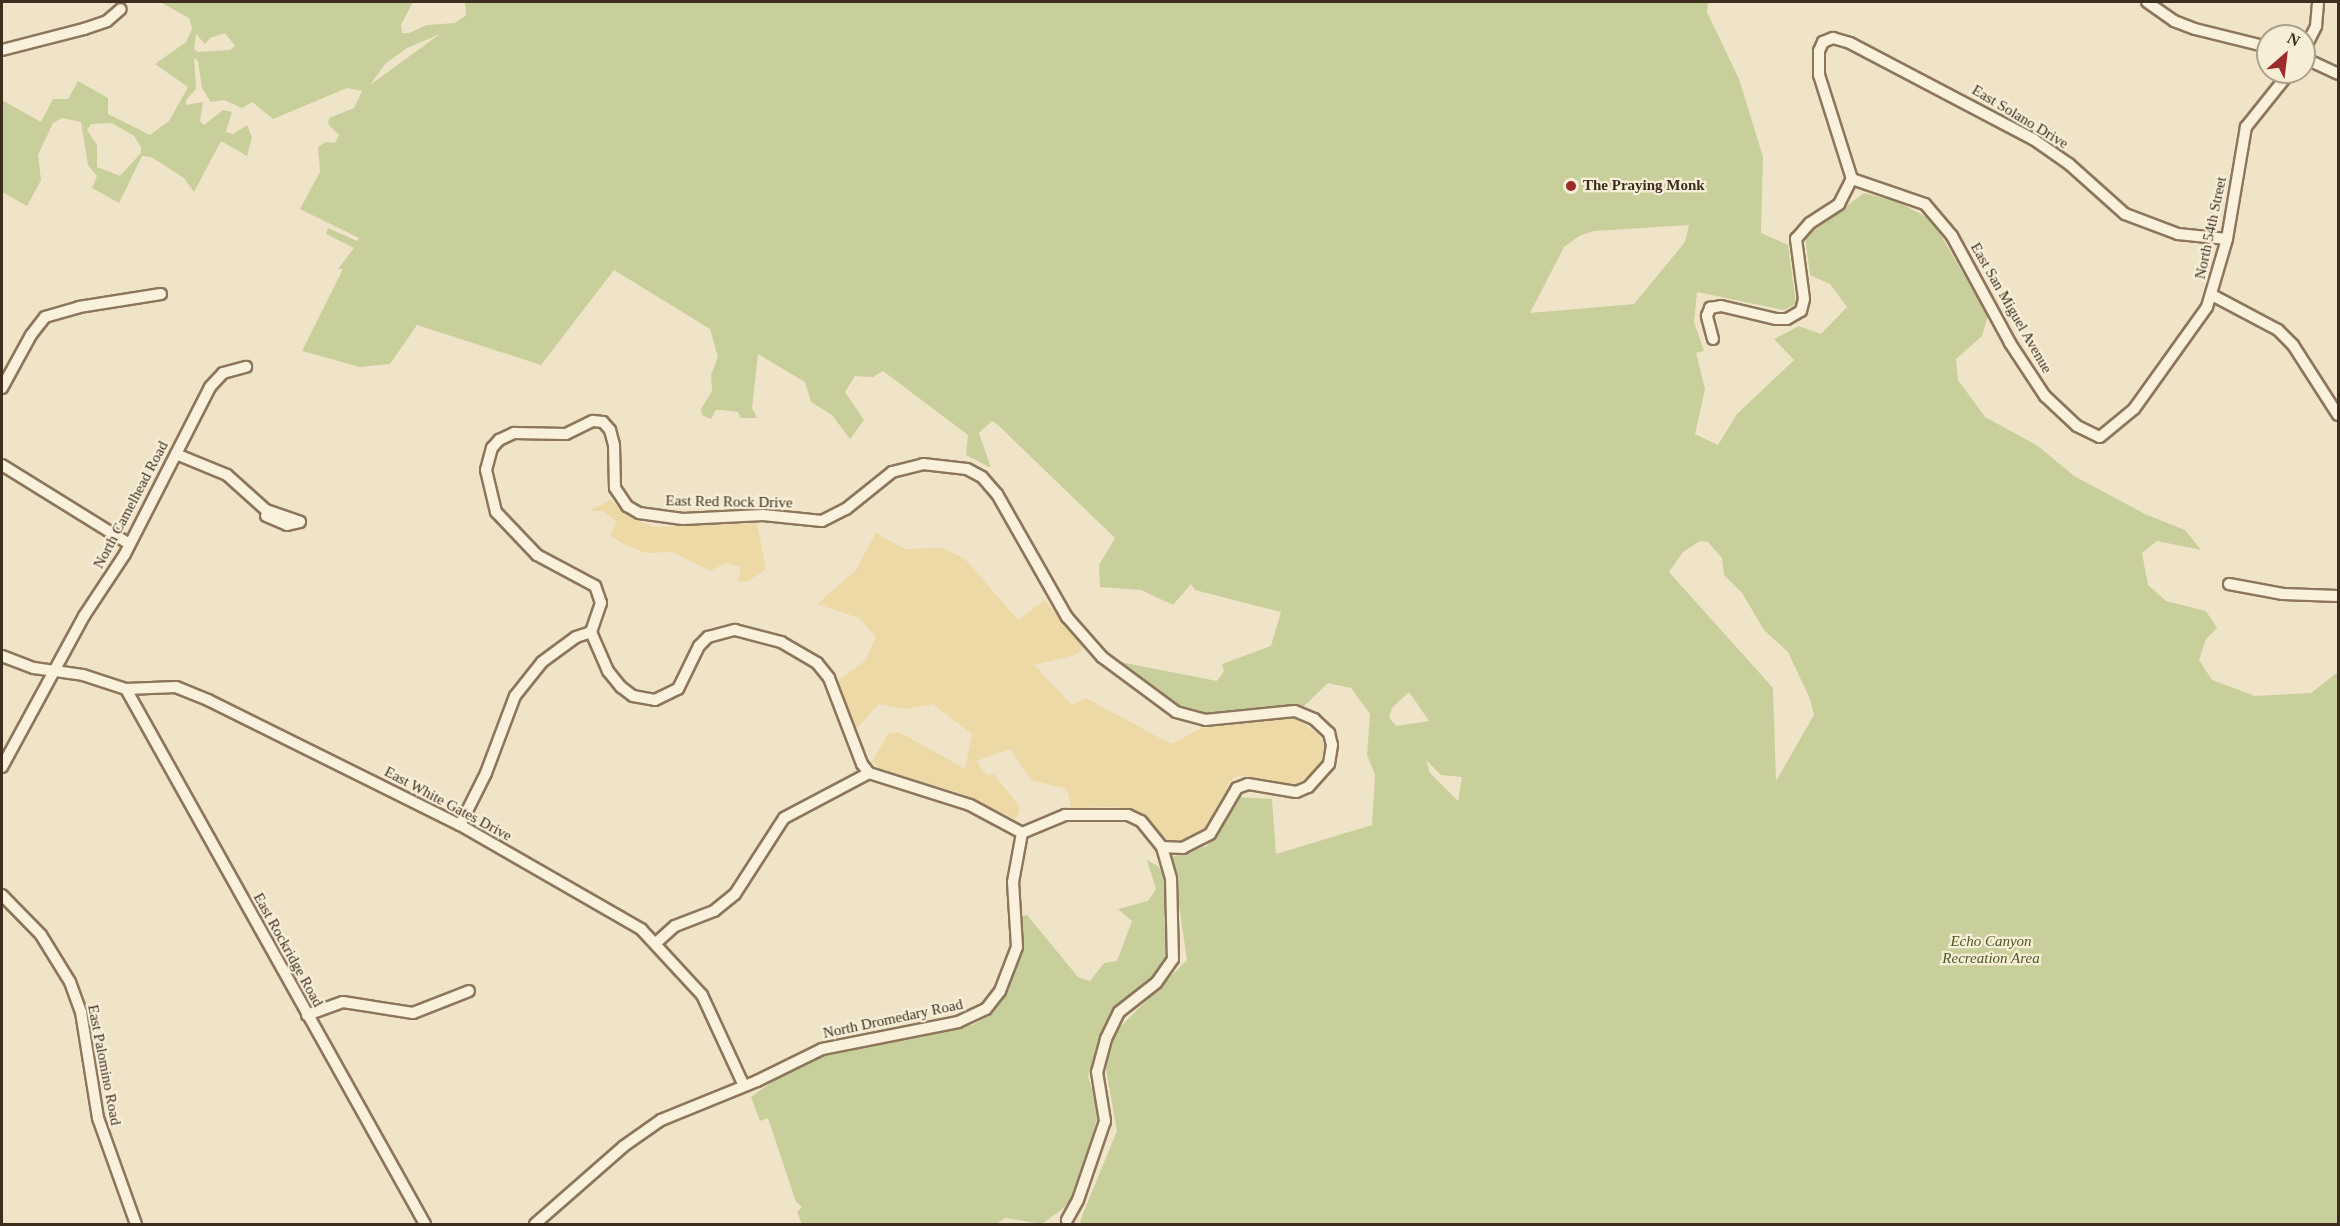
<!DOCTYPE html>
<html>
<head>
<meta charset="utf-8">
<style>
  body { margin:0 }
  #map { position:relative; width:2340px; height:1226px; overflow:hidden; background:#f0e4c8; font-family:Georgia,serif }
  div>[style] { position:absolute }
  .green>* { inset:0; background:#c9cf9b }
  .sand>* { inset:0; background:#ecd9a5 }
  .roads { filter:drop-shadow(2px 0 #8d765c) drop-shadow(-2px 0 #8d765c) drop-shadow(0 2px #8d765c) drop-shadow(0 -2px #8d765c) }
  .minor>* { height:10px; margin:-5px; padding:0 5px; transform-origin:5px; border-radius:5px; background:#faf1dc }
  .dots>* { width:16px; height:16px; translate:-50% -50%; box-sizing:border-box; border:3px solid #f7eed8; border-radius:50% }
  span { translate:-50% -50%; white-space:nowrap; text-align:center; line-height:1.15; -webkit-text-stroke:4.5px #f7eed8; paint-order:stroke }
  .street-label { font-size:15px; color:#3d2e20 }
  .poi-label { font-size:15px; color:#3d2e20; font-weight:700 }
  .left { translate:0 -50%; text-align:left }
  .park-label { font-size:15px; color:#4d5a26; font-style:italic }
  .frame { position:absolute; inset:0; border:3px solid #3d2e20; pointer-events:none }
  .north { position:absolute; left:2256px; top:24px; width:60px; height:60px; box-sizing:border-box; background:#f7eed8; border:2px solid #ada18e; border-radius:50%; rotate:28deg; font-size:16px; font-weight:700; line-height:24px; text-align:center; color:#3d2e20 }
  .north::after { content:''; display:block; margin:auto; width:21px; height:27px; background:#9e2a2b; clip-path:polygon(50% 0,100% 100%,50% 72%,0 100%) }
</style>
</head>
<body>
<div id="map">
  <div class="green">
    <i style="clip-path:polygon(evenodd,160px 2px,413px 2px,401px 25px,402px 33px,409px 33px,427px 25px,455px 23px,466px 15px,465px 2px,1708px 2px,1707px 12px,1739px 79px,1763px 157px,1761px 233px,1788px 245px,1796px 304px,1784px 310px,1697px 292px,1694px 322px,1704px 351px,1696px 353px,1705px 389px,1695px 434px,1718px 445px,1737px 414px,1794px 360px,1774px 339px,1799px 326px,1821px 334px,1847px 307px,1830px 284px,1810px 275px,1805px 237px,1864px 193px,1898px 202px,1932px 220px,1988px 316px,1982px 336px,1956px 359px,1958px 380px,1985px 417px,2038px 446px,2074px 476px,2145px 514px,2185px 530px,2201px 550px,2157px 541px,2142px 553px,2148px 585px,2166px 601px,2206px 611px,2217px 628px,2206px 639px,2199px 660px,2212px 680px,2255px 696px,2311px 693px,2338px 672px,2338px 1224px,1082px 1224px,1080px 1221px,1117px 1131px,1105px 1064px,1110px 1037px,1187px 960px,1172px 857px,1207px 846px,1239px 797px,1272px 799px,1276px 854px,1372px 825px,1375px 775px,1367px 755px,1370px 714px,1351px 688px,1328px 683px,1301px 709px,1192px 714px,1115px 661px,1217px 681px,1224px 671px,1222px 664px,1271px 646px,1281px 612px,1195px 590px,1191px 584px,1173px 605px,1141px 590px,1100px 587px,1099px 565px,1115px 538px,998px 425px,992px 421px,979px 433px,991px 468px,966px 455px,968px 435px,883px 371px,873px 377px,855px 376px,845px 392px,864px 420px,850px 439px,832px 415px,811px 402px,805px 382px,758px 354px,752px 408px,757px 418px,741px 418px,738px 412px,722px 410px,716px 410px,711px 419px,702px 415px,701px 409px,712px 391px,711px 375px,718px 357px,710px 329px,614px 270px,541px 365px,417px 325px,390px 364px,360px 367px,302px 351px,343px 269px,338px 269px,354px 248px,326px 234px,328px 228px,357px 241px,359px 238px,300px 209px,320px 172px,318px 147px,325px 142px,335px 143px,339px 135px,328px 124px,329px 118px,354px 108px,362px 91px,347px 88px,273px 119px,252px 102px,242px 108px,224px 100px,211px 102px,202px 88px,198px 61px,194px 58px,196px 89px,186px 100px,186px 105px,203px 102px,200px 121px,204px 125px,223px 110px,232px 112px,226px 132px,233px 134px,247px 125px,252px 137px,247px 156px,221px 141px,194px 192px,184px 178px,151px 157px,142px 156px,119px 203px,92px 188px,97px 176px,88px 165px,81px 122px,62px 118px,53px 123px,38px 155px,41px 180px,27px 206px,2px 192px,2px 100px,41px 122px,53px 99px,68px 99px,78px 81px,108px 98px,108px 114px,150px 135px,169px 121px,188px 87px,155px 64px,186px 42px,192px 29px,189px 18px,160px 2px,225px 33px,235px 46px,230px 50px,198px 52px,194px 49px,196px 34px,205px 44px,210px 38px,225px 33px,160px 2px,440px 34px,370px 85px,385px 64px,407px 48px,440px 34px,160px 2px,112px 123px,134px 136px,141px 147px,141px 153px,120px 176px,97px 167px,97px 145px,87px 130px,91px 124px,112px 123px,160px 2px,1689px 225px,1685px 242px,1634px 304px,1530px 313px,1564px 247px,1579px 236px,1594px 231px,1689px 225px,160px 2px,1700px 541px,1708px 542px,1722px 558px,1724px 575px,1742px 593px,1764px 630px,1788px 652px,1810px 699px,1814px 715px,1776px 781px,1773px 688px,1669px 572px,1683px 552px,1700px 541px,160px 2px,1409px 692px,1429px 721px,1396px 726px,1389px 717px,1392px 708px,1409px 692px,160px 2px,1426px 760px,1441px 775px,1462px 777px,1458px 801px,1430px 773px,1426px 760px)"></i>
    <i style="clip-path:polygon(1147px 860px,1158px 866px,1168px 880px,1171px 952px,1157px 977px,1114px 1010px,1104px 1032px,1088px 1077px,1100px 1109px,1073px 1201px,1042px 1224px,1005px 1218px,996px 1224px,802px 1224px,797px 1212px,802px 1207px,796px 1202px,768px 1118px,760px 1121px,751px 1097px,803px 1059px,919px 1031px,972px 1025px,991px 1015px,1019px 957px,1022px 916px,1027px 915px,1078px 977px,1090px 981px,1104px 963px,1117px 961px,1132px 921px,1118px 909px,1148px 901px,1156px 889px)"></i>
  </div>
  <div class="sand">
    <i style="clip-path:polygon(610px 500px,631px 517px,653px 527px,757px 523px,766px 569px,747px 582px,738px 581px,741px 567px,726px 563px,710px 571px,673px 552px,646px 553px,624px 544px,610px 535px,617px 522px,603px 511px,589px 511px)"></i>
    <i style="clip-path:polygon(876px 533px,905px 549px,942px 548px,965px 559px,1018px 620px,1045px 600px,1083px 648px,1075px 655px,1034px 665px,1072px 705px,1086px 698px,1171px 744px,1202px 728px,1271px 717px,1297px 719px,1319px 735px,1325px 747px,1319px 768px,1295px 785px,1281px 787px,1240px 775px,1230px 781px,1218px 815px,1203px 836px,1183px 845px,1170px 842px,1138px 812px,1116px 807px,1071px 808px,1067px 789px,1031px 780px,1010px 749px,976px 761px,987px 775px,994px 774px,1020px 807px,1016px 819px,957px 792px,880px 770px,872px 761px,889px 733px,899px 732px,965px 769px,972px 734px,933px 704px,907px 709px,879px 704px,855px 730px,851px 726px,838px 681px,865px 661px,876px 637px,859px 618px,817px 604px,855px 571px)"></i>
  </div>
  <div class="roads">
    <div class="minor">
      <i style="left:2147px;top:2px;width:33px;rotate:35deg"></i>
      <i style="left:2174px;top:21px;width:22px;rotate:21deg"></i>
      <i style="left:2195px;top:29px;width:75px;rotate:13.9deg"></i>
      <i style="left:2px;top:50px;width:85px;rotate:-14.4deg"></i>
      <i style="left:84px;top:29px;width:24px;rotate:-19deg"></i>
      <i style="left:107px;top:21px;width:18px;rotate:-41deg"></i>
      <i style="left:2304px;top:50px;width:27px;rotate:-63deg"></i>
      <i style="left:2316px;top:26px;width:24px;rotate:-85deg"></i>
      <i style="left:2304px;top:58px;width:38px;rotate:25deg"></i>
      <i style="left:1852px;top:179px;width:109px;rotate:-107.6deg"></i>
      <i style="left:1819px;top:75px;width:24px;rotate:-90deg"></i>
      <i style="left:1819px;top:51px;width:10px;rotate:-66deg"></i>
      <i style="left:1823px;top:42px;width:11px;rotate:-22deg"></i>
      <i style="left:1833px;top:38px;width:18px;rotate:16deg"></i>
      <i style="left:1850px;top:43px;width:207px;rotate:27.7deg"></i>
      <i style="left:2033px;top:139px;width:44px;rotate:34.8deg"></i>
      <i style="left:2069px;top:164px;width:75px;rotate:41.8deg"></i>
      <i style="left:2125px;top:214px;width:57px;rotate:20.7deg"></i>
      <i style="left:2178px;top:234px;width:49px;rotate:5.8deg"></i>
      <i style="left:2212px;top:295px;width:75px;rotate:27.9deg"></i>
      <i style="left:2278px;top:330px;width:21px;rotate:45deg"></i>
      <i style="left:2293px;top:345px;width:83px;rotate:57.3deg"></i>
      <i style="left:1713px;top:339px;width:24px;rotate:-105deg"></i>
      <i style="left:1707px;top:316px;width:9px;rotate:-69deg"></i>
      <i style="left:1710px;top:308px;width:11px;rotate:-10deg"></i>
      <i style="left:1721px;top:306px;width:57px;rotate:13.3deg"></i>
      <i style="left:1776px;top:319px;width:11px"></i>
      <i style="left:1787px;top:319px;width:16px;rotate:-30deg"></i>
      <i style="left:1801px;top:311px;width:12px;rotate:-76deg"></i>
      <i style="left:1804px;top:299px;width:61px;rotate:-97.6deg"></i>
      <i style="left:1796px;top:239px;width:21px;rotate:-49deg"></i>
      <i style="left:1810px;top:223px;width:35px;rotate:-33deg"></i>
      <i style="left:1839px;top:204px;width:28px;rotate:-63deg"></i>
      <i style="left:1852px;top:179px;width:77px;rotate:18.9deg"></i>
      <i style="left:1925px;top:204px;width:42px;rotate:49.8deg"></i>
      <i style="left:1952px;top:236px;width:122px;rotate:61.5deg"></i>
      <i style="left:2010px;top:343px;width:64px;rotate:56.6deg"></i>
      <i style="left:2045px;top:396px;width:44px;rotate:43.2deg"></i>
      <i style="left:2077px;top:426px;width:25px;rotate:26deg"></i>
      <i style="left:2100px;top:437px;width:44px;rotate:-39.5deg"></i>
      <i style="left:2134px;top:409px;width:125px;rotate:-54.4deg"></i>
      <i style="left:2207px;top:307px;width:71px;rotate:-73.6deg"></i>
      <i style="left:2227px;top:239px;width:114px;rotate:-80.4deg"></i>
      <i style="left:2246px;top:127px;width:70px;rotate:-51.3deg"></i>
      <i style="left:2px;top:388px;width:60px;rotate:-61.3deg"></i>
      <i style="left:31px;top:335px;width:23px;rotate:-52deg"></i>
      <i style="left:45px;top:317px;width:35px;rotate:-16deg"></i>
      <i style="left:79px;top:307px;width:83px;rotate:-9deg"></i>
      <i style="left:176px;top:454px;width:55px;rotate:22.4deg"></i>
      <i style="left:227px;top:475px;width:52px;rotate:41.9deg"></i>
      <i style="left:266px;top:510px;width:36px;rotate:19deg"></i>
      <i style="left:2px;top:465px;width:148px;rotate:31.8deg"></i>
      <i style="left:266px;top:516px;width:23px;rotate:23deg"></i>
      <i style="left:287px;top:525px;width:13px;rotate:-13deg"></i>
      <i style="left:2229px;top:584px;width:55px;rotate:10.5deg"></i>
      <i style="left:2283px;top:594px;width:55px;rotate:2.1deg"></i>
      <i style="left:591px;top:632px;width:31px;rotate:-71deg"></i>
      <i style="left:601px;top:603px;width:18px;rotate:-109deg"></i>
      <i style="left:595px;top:586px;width:66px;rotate:-151.9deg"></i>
      <i style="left:537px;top:555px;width:59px;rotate:-133.6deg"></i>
      <i style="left:496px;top:512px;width:43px;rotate:-103.4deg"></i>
      <i style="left:486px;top:470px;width:23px;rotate:-75deg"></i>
      <i style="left:492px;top:448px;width:11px;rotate:-49deg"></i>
      <i style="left:499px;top:440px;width:17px;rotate:-25deg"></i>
      <i style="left:514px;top:433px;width:52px;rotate:1.1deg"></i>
      <i style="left:566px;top:434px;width:30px;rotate:-26deg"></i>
      <i style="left:593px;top:421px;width:10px;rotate:6deg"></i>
      <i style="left:603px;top:422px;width:11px;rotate:49deg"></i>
      <i style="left:610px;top:430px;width:16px;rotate:75deg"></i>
      <i style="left:614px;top:445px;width:43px;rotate:88.7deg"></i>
      <i style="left:615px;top:488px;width:22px;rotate:56deg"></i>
      <i style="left:627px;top:506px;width:14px;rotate:30deg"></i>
      <i style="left:639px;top:513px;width:44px;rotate:7.8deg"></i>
      <i style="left:683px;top:519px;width:80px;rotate:-2.9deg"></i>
      <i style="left:763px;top:515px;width:59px;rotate:5.8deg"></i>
      <i style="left:822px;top:521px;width:27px;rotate:-27deg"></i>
      <i style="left:846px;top:509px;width:59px;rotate:-38.8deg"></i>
      <i style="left:892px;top:472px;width:32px;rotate:-14deg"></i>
      <i style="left:923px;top:464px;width:44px;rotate:6.5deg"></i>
      <i style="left:967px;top:469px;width:17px;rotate:28deg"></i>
      <i style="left:982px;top:477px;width:23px;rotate:49deg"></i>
      <i style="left:997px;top:494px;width:142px;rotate:60.4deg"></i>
      <i style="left:1067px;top:617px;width:53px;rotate:48.8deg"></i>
      <i style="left:1102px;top:657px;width:92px;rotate:36.6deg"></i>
      <i style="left:1176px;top:712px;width:30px;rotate:15deg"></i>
      <i style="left:1205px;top:720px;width:90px;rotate:-5.7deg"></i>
      <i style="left:1295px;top:711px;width:21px;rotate:23deg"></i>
      <i style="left:1314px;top:719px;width:21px;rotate:43deg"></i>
      <i style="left:1329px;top:733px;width:12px;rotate:76deg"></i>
      <i style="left:1332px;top:745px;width:19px;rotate:99deg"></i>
      <i style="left:1329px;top:764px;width:31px;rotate:132deg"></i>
      <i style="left:1308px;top:787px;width:13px;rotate:157deg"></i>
      <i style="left:1296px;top:792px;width:49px;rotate:-170.5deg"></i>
      <i style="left:1248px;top:784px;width:12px;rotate:160deg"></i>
      <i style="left:1237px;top:788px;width:53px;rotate:120.4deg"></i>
      <i style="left:1210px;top:834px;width:30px;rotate:153deg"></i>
      <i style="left:1183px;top:848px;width:21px;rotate:-177deg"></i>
      <i style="left:591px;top:632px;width:43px;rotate:66.4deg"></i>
      <i style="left:608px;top:671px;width:21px;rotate:51deg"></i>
      <i style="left:621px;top:687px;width:15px;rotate:37deg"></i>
      <i style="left:633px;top:696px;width:22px;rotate:10deg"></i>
      <i style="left:655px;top:700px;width:25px;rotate:-26deg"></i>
      <i style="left:678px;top:689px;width:48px;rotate:-64deg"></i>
      <i style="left:699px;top:646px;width:13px;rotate:-45deg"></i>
      <i style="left:708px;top:637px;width:28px;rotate:-15deg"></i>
      <i style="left:735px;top:630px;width:48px;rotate:14.6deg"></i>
      <i style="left:781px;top:642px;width:42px;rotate:30.3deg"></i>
      <i style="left:817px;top:663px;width:19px;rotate:51deg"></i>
      <i style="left:829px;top:678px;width:92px;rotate:69deg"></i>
      <i style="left:862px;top:764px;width:11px;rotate:52deg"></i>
      <i style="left:869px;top:773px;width:106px;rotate:17.6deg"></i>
      <i style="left:970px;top:805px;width:59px;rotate:28.3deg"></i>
      <i style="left:2px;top:656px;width:34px;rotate:21deg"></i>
      <i style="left:34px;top:668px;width:49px;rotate:8.1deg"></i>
      <i style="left:83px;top:675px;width:45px;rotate:18deg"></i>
      <i style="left:126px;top:689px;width:50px;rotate:-2.3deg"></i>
      <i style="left:176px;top:687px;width:35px;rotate:22deg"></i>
      <i style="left:208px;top:700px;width:281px;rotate:26.4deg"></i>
      <i style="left:460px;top:825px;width:209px;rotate:29.9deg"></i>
      <i style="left:641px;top:929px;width:90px;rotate:47.3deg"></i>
      <i style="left:702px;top:995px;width:100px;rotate:65.2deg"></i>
      <i style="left:126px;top:689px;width:613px;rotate:60.8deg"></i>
      <i style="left:2px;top:767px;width:172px;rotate:-61.5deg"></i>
      <i style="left:84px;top:616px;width:74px;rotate:-56.5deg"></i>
      <i style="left:125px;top:554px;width:187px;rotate:-63deg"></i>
      <i style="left:210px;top:387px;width:19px;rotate:-47deg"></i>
      <i style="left:223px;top:373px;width:24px;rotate:-15deg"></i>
      <i style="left:460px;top:825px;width:58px;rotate:-63.4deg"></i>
      <i style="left:486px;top:773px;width:82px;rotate:-69.4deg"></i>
      <i style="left:515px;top:696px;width:43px;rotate:-51.5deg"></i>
      <i style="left:542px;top:662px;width:42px;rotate:-36.3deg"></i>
      <i style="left:576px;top:637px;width:16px;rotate:-18deg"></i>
      <i style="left:2px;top:895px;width:56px;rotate:45.7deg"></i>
      <i style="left:41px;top:935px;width:55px;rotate:58.3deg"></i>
      <i style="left:70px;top:982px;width:32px;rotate:70deg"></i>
      <i style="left:81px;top:1012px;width:107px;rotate:80.9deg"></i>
      <i style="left:98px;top:1118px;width:113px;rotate:70.3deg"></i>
      <i style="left:657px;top:942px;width:24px;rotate:-42deg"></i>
      <i style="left:675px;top:926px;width:42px;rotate:-21deg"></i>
      <i style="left:714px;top:911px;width:27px;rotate:-39deg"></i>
      <i style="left:735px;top:894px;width:90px;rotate:-57.2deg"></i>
      <i style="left:784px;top:818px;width:96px;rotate:-27.9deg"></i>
      <i style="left:307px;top:1015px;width:38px;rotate:-20deg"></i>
      <i style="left:343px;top:1002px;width:71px;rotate:8.9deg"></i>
      <i style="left:413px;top:1013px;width:60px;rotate:-21.4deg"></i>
      <i style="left:535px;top:1224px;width:118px;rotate:-41.2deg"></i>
      <i style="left:624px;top:1146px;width:45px;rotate:-35.1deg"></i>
      <i style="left:661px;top:1120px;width:104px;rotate:-22.1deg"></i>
      <i style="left:757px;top:1081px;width:72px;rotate:-26.2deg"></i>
      <i style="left:822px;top:1049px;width:139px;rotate:-11.2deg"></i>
      <i style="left:958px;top:1022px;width:31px;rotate:-25deg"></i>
      <i style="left:986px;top:1009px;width:23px;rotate:-52deg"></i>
      <i style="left:1000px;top:991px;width:47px;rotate:-68.9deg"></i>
      <i style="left:1017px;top:947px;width:65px;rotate:-93.5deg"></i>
      <i style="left:1013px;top:882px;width:50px;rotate:-79.6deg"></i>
      <i style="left:1022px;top:833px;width:47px;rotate:-22.7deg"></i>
      <i style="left:1065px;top:815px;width:63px"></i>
      <i style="left:1128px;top:815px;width:14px;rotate:25deg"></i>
      <i style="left:1141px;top:821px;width:33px;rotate:51deg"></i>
      <i style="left:1162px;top:847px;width:33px;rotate:74deg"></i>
      <i style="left:1171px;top:879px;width:80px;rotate:88.6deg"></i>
      <i style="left:1173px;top:959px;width:29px;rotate:125deg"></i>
      <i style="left:1156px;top:983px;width:47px;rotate:141.9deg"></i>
      <i style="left:1119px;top:1012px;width:30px;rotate:116deg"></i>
      <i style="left:1106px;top:1039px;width:34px;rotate:105deg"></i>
      <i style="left:1097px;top:1072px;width:50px;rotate:80.7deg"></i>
      <i style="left:1105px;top:1121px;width:83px;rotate:108.9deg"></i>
      <i style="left:1078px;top:1200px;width:23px;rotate:119deg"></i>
    </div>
  </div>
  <div class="dots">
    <i style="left:1571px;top:186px;background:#9e2a2b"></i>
  </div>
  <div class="street-label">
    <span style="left:2020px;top:117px;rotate:31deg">East Solano Drive</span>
    <span style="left:2211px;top:228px;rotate:-78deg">North 54th Street</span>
    <span style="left:2011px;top:308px;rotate:60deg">East San Miguel Avenue</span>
    <span style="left:729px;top:502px;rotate:1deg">East Red Rock Drive</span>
    <span style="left:131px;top:505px;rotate:-62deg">North Camelhead Road</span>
    <span style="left:448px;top:804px;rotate:28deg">East White Gates Drive</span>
    <span style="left:288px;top:950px;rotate:61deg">East Rockridge Road</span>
    <span style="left:893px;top:1019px;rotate:-12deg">North Dromedary Road</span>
    <span style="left:104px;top:1065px;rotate:79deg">East Palomino Road</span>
  </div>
  <div class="poi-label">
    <span class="left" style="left:1583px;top:186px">The Praying Monk</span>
  </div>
  <div class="park-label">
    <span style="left:1991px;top:950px">Echo Canyon<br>Recreation Area</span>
  </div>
  <div class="frame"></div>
  <div class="north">N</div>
</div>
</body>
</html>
